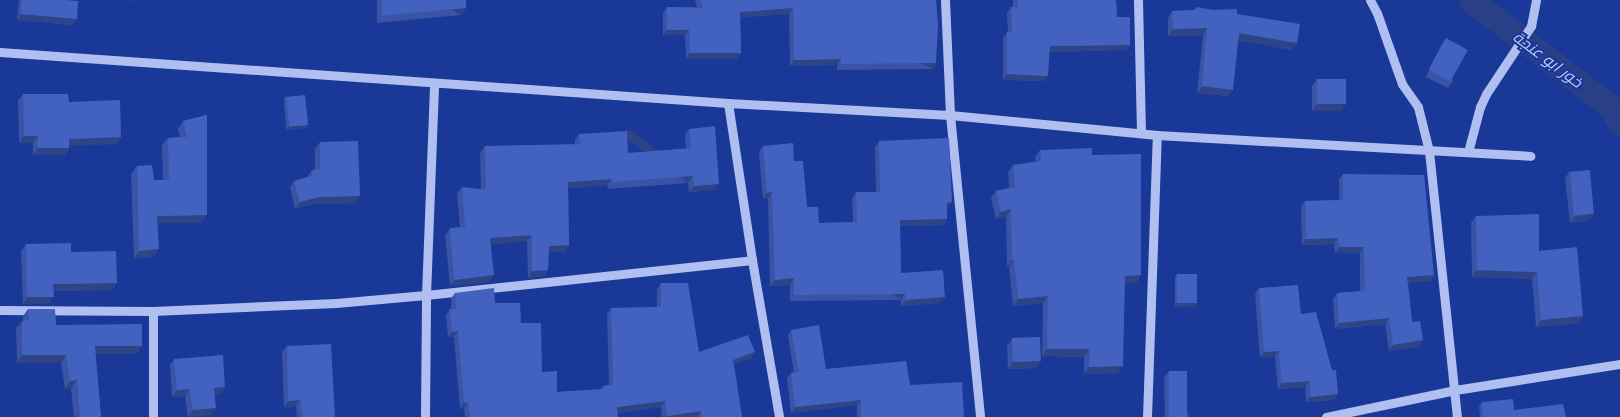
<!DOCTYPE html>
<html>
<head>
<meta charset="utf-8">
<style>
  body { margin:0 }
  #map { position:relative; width:1620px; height:417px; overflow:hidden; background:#1a3898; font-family:"PT Sans",Cairo,sans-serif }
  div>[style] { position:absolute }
  .canal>* { height:25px; margin:-12.5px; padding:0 12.5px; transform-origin:12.5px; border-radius:12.5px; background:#293f88 }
  .minor>* { height:9px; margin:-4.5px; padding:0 4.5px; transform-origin:4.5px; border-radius:4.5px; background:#afbff0 }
  .wall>* { inset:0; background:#3a53a4 }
  .shaded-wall>* { inset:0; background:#2f4486; transform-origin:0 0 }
  .building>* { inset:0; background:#4361bf; transform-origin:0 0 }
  span { translate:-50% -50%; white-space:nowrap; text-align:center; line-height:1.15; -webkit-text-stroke:4px #1a3898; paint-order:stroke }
  .water-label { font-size:16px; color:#bbcaf7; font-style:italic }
</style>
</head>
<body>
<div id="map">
  <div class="canal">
    <i style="left:1471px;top:0;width:176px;rotate:37.4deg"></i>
    <i style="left:1611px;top:107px;width:18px;rotate:61deg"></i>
  </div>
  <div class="minor">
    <i style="left:945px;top:0;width:115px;rotate:87.5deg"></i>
    <i style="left:950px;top:115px;width:303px;rotate:84.3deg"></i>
    <i style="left:1138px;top:0;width:133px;rotate:88.7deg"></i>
    <i style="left:1370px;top:0;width:15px;rotate:62deg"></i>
    <i style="left:1377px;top:13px;width:75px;rotate:70.6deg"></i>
    <i style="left:1402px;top:84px;width:28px;rotate:55deg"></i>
    <i style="left:1418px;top:107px;width:45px;rotate:76deg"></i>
    <i style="left:1429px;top:151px;width:267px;rotate:84deg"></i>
    <i style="left:0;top:52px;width:730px;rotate:4.01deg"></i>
    <i style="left:728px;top:103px;width:222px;rotate:3.1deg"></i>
    <i style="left:950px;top:115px;width:208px;rotate:5.5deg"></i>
    <i style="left:1157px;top:135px;width:374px;rotate:3.2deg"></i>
    <i style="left:728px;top:103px;width:159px;rotate:81.3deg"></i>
    <i style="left:752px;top:260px;width:159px;rotate:80.2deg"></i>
    <i style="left:1468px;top:152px;width:47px;rotate:-75.1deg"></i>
    <i style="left:1480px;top:107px;width:14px;rotate:-65deg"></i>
    <i style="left:1486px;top:94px;width:82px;rotate:-56.5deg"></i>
    <i style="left:1531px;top:26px;width:26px;rotate:-79deg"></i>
    <i style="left:0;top:310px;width:153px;rotate:0.4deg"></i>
    <i style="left:153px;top:311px;width:183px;rotate:-2.5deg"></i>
    <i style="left:336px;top:303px;width:90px;rotate:-5.1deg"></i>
    <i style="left:426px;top:295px;width:328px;rotate:-6.1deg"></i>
    <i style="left:153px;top:311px;width:106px;rotate:90deg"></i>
    <i style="left:425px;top:417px;width:122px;rotate:-89.5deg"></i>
    <i style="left:426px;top:295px;width:212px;rotate:-87.8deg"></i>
    <i style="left:1147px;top:417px;width:282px;rotate:-88deg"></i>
    <i style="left:1326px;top:417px;width:132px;rotate:-11.8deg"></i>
    <i style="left:1455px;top:390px;width:167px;rotate:-9deg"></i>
  </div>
  <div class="wall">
    <i style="clip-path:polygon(19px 0,66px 0,72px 25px,17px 20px)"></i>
    <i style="clip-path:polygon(377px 0,466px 0,466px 8px,461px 15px,377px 23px)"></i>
    <i style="clip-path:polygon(695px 0,936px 0,933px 69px,837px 70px,837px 65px,790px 66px,789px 14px,740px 17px,741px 53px,737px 59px,686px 59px,685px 35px,663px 35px,663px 13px,667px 7px,697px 7px)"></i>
    <i style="clip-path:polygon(1013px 0,1116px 0,1117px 17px,1130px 45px,1126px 50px,1049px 52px,1044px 81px,1003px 80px,1003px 38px,1007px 32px,1008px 32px,1007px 13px,1011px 7px,1013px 7px)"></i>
    <i style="clip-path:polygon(1196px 7px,1237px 14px,1297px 43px,1292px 50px,1238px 40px,1228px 96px,1197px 93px,1203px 35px,1168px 36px,1168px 18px,1172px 11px,1194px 10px)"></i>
    <i style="clip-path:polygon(1446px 38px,1453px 81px,1448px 88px,1426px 77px,1441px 45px)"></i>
    <i style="clip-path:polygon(1317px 79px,1346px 104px,1341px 111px,1312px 111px,1312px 86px)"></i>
    <i style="clip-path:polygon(23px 94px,69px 102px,121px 137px,116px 144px,69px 145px,69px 148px,65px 155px,33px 155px,33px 143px,19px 143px,18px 101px)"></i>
    <i style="clip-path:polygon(286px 96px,308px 125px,305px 128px,286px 130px,284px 100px)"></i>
    <i style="clip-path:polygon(207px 115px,201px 223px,157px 223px,154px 257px,134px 259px,131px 174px,137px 166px,154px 180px,163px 180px,162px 145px,168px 138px,180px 137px,178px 129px,183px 121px)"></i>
    <i style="clip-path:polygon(689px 129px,715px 190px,689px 192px,688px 183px,608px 189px,607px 185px,568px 188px,569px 245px,564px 252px,549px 252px,548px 270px,544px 276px,528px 278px,527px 241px,491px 244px,489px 282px,450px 286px,445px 235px,450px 228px,460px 227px,457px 194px,462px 187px,481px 189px,480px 153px,485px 146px,575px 145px,575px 140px,579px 134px,628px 153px,686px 149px,685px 135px)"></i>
    <i style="clip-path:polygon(879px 141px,947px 209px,947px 219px,943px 225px,900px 226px,901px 273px,940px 303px,901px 306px,901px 300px,790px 301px,790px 285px,770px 286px,768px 199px,763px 199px,759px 152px,763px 146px,794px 161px,807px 207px,819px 223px,853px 222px,852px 199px,856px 192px,876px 192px,875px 147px)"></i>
    <i style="clip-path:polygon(320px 142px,355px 203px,315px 204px,295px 208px,290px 187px,294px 181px,307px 177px,312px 170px,315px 170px,315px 149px)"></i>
    <i style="clip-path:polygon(1040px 150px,1092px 155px,1141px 275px,1136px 283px,1125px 283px,1118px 373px,1084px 374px,1084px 357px,1042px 356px,1043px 303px,1013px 306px,1009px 267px,1007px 267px,1006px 217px,996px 219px,991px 198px,996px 191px,1009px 188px,1008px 172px,1013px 165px,1036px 162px,1035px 157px)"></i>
    <i style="clip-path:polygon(1570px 171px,1589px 221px,1570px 223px,1565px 178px)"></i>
    <i style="clip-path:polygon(1343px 174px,1434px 275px,1430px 281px,1408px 282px,1412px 322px,1419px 346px,1389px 351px,1385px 324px,1335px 329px,1333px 299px,1337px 293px,1360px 291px,1360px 253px,1335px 253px,1334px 244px,1302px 245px,1301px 207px,1305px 201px,1339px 200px,1339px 180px)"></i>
    <i style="clip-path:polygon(1476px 216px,1539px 251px,1583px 316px,1579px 323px,1536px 327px,1532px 279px,1472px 277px,1471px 223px)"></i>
    <i style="clip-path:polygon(26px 244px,71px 252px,117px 283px,112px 290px,53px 291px,49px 304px,23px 304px,21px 251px)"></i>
    <i style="clip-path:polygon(1177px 274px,1194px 307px,1175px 307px,1175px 278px)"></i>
    <i style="clip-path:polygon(661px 283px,699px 352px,751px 358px,734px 364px,742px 417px,662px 417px,661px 407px,617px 413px,618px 417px,465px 417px,464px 408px,460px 409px,454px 337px,448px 337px,446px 315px,450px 309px,451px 309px,451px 299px,455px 293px,495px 303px,521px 323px,542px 372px,557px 392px,601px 389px,603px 386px,609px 385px,607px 314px,611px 308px,657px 307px,657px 289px)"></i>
    <i style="clip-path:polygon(1259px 288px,1301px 314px,1338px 394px,1334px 400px,1306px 402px,1305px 387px,1278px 389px,1275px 356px,1260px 358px,1255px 294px)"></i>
    <i style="clip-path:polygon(28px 309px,56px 325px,137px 354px,95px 354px,101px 417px,74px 417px,71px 388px,65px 389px,61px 363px,17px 363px,16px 328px,22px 321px,23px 320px,23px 316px)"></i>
    <i style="clip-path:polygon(791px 330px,826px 369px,910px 385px,964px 417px,857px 417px,857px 405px,791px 413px,787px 378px,791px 373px,794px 372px,788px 336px)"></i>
    <i style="clip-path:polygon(1012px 339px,1036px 368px,1008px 369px,1007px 346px)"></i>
    <i style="clip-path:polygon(287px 346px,335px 417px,297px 417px,296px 406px,284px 407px,282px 352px)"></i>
    <i style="clip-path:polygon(174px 359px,221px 394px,215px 394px,211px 415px,188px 417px,185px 396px,172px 397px,170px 365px)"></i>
    <i style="clip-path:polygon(1169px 371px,1189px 417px,1165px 417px,1164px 378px)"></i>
    <i style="clip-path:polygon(1482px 402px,1514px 410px,1566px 417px,1480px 417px,1479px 406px)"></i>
  </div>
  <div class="shaded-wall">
    <i style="clip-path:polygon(121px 0,140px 0,139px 1px)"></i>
    <i style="left:466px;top:8px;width:9px;height:84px;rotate:126deg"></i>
    <i style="clip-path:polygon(793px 8px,789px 14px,736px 18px,740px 12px)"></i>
    <i style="clip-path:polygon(21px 14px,77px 19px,72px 25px,17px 20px)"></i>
    <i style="clip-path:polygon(1207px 28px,1203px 35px,1168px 36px,1173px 29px)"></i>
    <i style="clip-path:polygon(667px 30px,689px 30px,685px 35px,663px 35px)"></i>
    <i style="clip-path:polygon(1239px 33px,1297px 43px,1292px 50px,1234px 39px)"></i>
    <i style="clip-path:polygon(1130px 45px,1126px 50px,1046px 52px,1050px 46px)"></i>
    <i style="clip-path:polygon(690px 53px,741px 53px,737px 59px,686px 59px)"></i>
    <i style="clip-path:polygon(841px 59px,837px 65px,790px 66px,794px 60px)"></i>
    <i style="left:936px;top:63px;width:7px;height:95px;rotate:117deg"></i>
    <i style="clip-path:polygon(1007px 74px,1048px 76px,1044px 81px,1003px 80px)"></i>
    <i style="clip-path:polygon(1202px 86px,1233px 90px,1228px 96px,1197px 93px)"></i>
    <i style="clip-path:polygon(1317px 104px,1346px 104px,1341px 111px,1312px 111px)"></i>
    <i style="clip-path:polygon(308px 125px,305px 128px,286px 130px,289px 126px)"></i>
    <i style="clip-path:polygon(24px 136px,38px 136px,33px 143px,19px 143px)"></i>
    <i style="clip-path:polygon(121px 137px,116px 144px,64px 146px,69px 139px)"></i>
    <i style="clip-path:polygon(38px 148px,69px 148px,65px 155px,33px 155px)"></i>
    <i style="left:693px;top:176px;width:9px;height:81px;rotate:126deg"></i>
    <i style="clip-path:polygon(612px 179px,607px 185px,563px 189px,568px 182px)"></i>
    <i style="clip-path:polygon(719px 184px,715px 190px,689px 192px,694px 186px)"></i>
    <i style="clip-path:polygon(772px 192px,768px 199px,763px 199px,767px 193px)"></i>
    <i style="clip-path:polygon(360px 196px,355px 203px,315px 204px,295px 208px,300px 202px,319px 197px)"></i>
    <i style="clip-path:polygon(952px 202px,947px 209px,947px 203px)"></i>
    <i style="clip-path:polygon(1011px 209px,1006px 217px,996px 219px,1001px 212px)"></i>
    <i style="clip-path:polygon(1594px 214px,1589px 221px,1570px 223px,1575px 216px)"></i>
    <i style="clip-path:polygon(207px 215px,201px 223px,151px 223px,157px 216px)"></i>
    <i style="clip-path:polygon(947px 219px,943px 225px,895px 226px,900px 220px)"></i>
    <i style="clip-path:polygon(532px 235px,527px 241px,486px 245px,490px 238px)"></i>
    <i style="clip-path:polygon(1338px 238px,1334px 244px,1302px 245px,1306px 239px)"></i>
    <i style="clip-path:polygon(569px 245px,564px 252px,545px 252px,549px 246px)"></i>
    <i style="clip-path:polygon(1339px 247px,1364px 247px,1360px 253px,1335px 253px)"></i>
    <i style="clip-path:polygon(159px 249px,154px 257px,134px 259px,139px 251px)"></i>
    <i style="clip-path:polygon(1012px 260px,1014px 260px,1009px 267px,1007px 267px)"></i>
    <i style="clip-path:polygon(548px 270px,544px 276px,528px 278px,532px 271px)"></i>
    <i style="clip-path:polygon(1477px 270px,1537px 272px,1532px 279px,1472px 277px)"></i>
    <i style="clip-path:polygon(494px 275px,489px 282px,450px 286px,454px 280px)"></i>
    <i style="clip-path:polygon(1141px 275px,1136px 283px,1120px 283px,1125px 276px)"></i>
    <i style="clip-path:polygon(1434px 275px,1430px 281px,1403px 283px,1407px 277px)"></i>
    <i style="clip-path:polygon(794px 278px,790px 285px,770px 286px,775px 280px)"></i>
    <i style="clip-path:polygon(117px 283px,112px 290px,48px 291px,53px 284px)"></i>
    <i style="left:905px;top:294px;width:7px;height:111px;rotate:124deg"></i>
    <i style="clip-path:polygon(1048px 296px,1043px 303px,1013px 306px,1018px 299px)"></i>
    <i style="clip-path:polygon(27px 297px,54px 297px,49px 304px,23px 304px)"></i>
    <i style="clip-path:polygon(945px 297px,940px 303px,901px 306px,906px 300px)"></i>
    <i style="clip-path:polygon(1177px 303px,1197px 303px,1194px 307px,1175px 307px)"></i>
    <i style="clip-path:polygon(1583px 316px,1579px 323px,1536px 327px,1541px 320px)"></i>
    <i style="clip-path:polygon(1389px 318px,1385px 324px,1335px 329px,1339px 323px)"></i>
    <i style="clip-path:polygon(458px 331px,454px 337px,448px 337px,452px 332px)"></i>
    <i style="clip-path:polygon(1423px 340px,1419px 346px,1389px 351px,1393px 345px)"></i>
    <i style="clip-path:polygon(95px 346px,142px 346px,137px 354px,89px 354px)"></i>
    <i style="clip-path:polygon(1047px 349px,1090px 349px,1084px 357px,1042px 356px)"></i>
    <i style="clip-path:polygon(1279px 351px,1275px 356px,1260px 358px,1264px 352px)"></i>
    <i style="clip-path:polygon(755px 352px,751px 358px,729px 366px,733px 360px)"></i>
    <i style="clip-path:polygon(22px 355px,66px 355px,61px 363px,17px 363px)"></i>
    <i style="clip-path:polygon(1041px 361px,1036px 368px,1008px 369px,1013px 362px)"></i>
    <i style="clip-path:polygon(1123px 366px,1118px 373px,1084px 374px,1089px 367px)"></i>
    <i style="clip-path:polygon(77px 380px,71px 388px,65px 389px,70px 381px)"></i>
    <i style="clip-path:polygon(1310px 381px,1305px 387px,1278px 389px,1282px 383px)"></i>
    <i style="clip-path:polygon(225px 387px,221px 394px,210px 394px,214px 388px)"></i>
    <i style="clip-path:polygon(189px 389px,185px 396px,172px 397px,177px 390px)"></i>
    <i style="clip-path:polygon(1338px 394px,1334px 400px,1306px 402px,1310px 397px)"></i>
    <i style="clip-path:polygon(300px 400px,296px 406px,284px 407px,288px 401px)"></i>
    <i style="clip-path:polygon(861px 400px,857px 405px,791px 413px,795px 407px)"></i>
    <i style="clip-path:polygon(665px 401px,661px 407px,613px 413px,617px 407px)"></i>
    <i style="clip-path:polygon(468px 402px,464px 408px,460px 409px,464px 403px)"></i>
    <i style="clip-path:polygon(216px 408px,211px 415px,188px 417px,193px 410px)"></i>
    <i style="clip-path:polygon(701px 411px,697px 417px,666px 417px,667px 416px)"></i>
  </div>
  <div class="building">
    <i style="clip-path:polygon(22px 0,66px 0,78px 1px,77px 19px,21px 14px)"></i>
    <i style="clip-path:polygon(382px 0,466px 0,466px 8px,382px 16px)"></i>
    <i style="clip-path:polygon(701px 0,936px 0,938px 25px,936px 63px,841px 64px,841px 59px,794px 60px,793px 8px,740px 12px,741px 53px,690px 53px,689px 30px,667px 30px,667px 7px,703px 8px)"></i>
    <i style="clip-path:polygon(1017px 0,1116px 0,1117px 17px,1130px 17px,1130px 45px,1050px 46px,1048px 76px,1007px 74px,1007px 32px,1012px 32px,1011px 7px,1018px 7px)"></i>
    <i style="clip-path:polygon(1196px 7px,1211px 10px,1237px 9px,1237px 14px,1300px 24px,1297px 43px,1239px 33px,1233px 90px,1202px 86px,1207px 28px,1173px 29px,1172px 11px,1196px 10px)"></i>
    <i style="left:1446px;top:38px;width:25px;height:36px;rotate:29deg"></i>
    <i style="left:1317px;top:79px;width:29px;height:25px"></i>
    <i style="clip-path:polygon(23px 94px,68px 94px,69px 102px,120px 100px,121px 137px,69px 139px,69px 148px,38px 148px,38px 136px,24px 136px)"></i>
    <i style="left:305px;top:95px;width:30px;height:19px;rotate:84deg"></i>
    <i style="clip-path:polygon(207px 115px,207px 215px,157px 216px,159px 249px,139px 251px,137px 166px,152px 165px,154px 180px,169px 180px,168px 138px,187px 137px,183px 121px)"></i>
    <i style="clip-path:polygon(715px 126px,719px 184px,694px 186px,693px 176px,612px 182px,612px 179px,568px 182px,569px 245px,549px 246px,548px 270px,532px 271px,532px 235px,490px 238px,494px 275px,454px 280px,450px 228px,465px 227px,462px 187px,486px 190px,485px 146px,580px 144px,579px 134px,627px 131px,628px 153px,691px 148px,689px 129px)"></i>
    <i style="clip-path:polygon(949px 138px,952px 202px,947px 203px,947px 219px,900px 220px,901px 273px,943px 270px,945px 297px,906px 300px,905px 294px,794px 295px,794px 278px,775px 280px,772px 192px,767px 193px,763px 146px,793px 143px,794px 161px,803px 161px,807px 207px,818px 207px,819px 223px,857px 222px,856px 192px,880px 192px,879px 141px)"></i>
    <i style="clip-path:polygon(358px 141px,360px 196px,319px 197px,300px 202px,294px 181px,312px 176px,312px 170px,320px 169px,320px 142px)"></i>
    <i style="clip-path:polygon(1092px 148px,1092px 155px,1141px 154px,1141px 275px,1125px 276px,1123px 366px,1089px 367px,1090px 349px,1047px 349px,1048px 296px,1018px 299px,1014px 260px,1012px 260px,1011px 209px,1001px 212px,996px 191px,1015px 187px,1013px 165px,1041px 161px,1040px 150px)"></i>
    <i style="left:1590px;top:170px;width:44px;height:20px;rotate:85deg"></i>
    <i style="clip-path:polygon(1343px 174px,1424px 175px,1434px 275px,1407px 277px,1412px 322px,1420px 321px,1423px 340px,1393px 345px,1389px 318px,1339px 323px,1337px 293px,1365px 291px,1364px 247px,1339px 247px,1338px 238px,1306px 239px,1305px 201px,1343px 200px)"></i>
    <i style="clip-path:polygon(1539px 214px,1539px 251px,1577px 247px,1583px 316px,1541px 320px,1537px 272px,1477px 270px,1476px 216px)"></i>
    <i style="clip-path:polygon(71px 243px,71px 252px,116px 251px,117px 283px,53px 284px,54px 297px,27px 297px,26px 244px)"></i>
    <i style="left:1177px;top:274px;width:20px;height:29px"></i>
    <i style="clip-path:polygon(661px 283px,688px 283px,699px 352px,748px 335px,755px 352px,733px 360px,742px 417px,702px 417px,701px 411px,667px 416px,665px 401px,617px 407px,618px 417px,470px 417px,468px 402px,464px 403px,458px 331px,452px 332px,450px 309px,456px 309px,455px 293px,494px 288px,495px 303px,520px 303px,521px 323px,541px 323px,542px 372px,557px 371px,557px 392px,604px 389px,603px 386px,613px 384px,611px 308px,661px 307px)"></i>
    <i style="clip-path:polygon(1298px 285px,1301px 314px,1316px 312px,1332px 370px,1336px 370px,1338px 394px,1310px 397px,1310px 381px,1282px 383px,1279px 351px,1264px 352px,1259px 288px)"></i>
    <i style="clip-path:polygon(28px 309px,55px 309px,56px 325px,142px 324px,142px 346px,95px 346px,101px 417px,80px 417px,77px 380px,70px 381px,66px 355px,22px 355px,22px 321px,29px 320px)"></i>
    <i style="clip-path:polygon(819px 325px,826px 369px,906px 361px,910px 385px,962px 382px,964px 417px,861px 417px,861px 400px,795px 407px,791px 373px,799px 372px,791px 330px)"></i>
    <i style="left:1040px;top:337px;width:24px;height:28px;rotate:88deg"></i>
    <i style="clip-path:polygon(331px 344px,335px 417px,303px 417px,300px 400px,288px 401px,287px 346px)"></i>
    <i style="clip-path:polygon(223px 355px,225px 387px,214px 388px,216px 408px,193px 410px,189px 389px,177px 390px,174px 359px)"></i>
    <i style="left:1169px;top:371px;width:18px;height:46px"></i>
    <i style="clip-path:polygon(1513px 399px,1514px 410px,1563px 404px,1566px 417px,1483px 417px,1482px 402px)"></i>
  </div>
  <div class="water-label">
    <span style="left:1548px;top:59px;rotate:37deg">خور ابو عنجة</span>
  </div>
</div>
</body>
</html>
